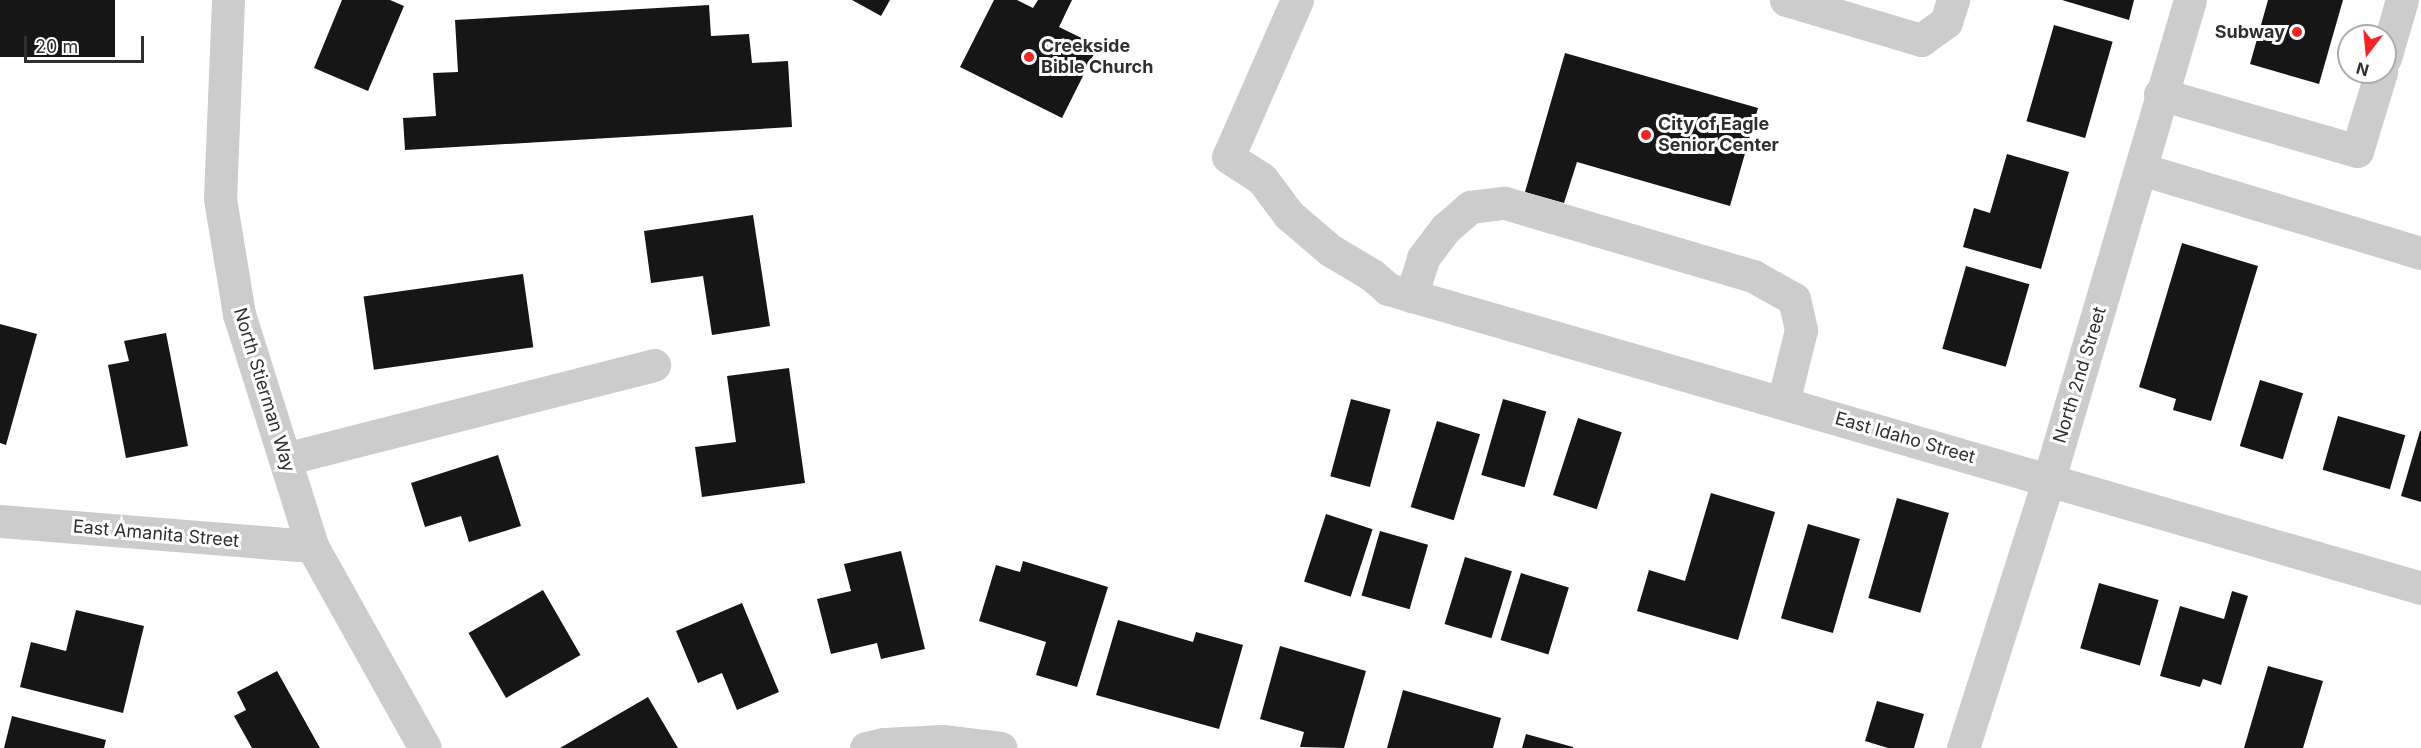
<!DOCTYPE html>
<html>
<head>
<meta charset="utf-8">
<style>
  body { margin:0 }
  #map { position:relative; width:2421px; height:748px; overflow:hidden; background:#fff; font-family:Inter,sans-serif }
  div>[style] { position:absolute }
  .building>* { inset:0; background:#161616; transform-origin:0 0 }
  .minor>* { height:33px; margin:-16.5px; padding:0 16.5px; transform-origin:16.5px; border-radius:16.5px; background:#ccc }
  .dots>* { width:16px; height:16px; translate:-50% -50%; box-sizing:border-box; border:3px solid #fff; border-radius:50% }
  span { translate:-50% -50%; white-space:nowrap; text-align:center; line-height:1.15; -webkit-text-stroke:6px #fff; paint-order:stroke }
  .poi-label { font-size:18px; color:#2f2f2f; font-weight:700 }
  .right { translate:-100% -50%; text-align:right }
  .left { translate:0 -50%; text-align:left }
  .street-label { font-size:18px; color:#2f2f2f }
  .north { position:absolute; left:2337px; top:24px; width:60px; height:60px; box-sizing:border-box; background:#fff; border:2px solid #acacac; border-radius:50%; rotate:196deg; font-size:16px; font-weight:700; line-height:24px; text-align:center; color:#2f2f2f }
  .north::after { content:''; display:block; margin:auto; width:21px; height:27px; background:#f52322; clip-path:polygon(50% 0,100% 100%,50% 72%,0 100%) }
  .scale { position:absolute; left:24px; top:36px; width:120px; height:27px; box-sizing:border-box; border:3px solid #2f2f2f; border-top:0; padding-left:8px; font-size:18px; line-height:21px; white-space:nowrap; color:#2f2f2f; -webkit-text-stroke:4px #fff; paint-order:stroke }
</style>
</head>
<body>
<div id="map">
  <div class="building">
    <i style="left:0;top:0;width:115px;height:57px"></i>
    <i style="clip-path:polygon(342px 0,390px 0,404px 6px,368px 91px,314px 68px)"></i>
    <i style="clip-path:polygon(852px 0,890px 0,881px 16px)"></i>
    <i style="clip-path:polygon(994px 0,1017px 0,1033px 8px,1038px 0,1072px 0,1059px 27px,1098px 46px,1062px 118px,960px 67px)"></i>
    <i style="clip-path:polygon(2062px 0,2134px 0,2129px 20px)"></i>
    <i style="clip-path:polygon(2268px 0,2343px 0,2319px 84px,2250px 64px)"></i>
    <i style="clip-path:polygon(709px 5px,711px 36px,749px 34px,752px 63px,788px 61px,792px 127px,405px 150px,403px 118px,436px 116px,433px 73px,458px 72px,455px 20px)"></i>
    <i style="left:2054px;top:25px;width:61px;height:100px;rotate:16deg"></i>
    <i style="clip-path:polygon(1565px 53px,1758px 108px,1730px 206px,1577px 162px,1564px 203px,1525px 192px)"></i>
    <i style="clip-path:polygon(2007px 154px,2069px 172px,2041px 269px,1963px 247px,1974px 208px,1990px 213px)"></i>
    <i style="clip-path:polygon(753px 215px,770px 326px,712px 335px,703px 276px,651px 283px,644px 231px)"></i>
    <i style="clip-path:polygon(2182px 243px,2258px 266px,2211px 421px,2173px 410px,2176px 399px,2139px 387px)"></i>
    <i style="left:1966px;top:266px;width:66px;height:86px;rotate:16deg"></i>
    <i style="left:523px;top:274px;width:74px;height:161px;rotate:82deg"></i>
    <i style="clip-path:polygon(0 324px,37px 334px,6px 445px,0 443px)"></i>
    <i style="clip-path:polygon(166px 333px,188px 446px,126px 458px,108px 365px,129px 361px,124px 341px)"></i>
    <i style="clip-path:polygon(789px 368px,805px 483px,702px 497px,695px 447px,736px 442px,727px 376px)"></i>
    <i style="left:2260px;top:380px;width:45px;height:69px;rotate:17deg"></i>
    <i style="left:1351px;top:399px;width:41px;height:80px;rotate:15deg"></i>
    <i style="left:1503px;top:399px;width:45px;height:79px;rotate:16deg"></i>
    <i style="left:2338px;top:416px;width:70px;height:56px;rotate:16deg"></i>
    <i style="left:1578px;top:418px;width:46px;height:81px;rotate:18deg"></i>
    <i style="left:1437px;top:421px;width:45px;height:90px;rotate:17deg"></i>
    <i style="clip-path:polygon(2420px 431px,2421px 431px,2421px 502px,2401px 496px)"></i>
    <i style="clip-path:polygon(498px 455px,521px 526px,469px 542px,461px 516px,425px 527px,411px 483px)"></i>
    <i style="clip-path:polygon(1711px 493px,1775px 512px,1738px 640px,1637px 611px,1649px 570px,1685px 581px)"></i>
    <i style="left:1897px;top:498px;width:54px;height:104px;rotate:16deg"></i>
    <i style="left:1326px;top:514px;width:49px;height:71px;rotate:18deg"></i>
    <i style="left:1808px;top:524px;width:54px;height:98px;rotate:16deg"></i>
    <i style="left:1380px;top:531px;width:50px;height:67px;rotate:16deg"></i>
    <i style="clip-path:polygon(901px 551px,925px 649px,881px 659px,877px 643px,831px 654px,817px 599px,851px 591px,844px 564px)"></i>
    <i style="left:1465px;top:557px;width:49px;height:70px;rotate:17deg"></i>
    <i style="clip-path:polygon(1023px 561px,1108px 587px,1077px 687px,1036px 675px,1046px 642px,979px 621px,996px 565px,1020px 572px)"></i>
    <i style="left:1521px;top:573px;width:50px;height:70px;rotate:17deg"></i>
    <i style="left:2099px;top:583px;width:62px;height:68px;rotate:16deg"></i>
    <i style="left:543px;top:590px;width:75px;height:86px;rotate:60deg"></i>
    <i style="clip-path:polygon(2232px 591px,2248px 596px,2221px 685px,2203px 679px,2200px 687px,2160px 676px,2180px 606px,2224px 619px)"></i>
    <i style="clip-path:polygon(742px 603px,779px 692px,737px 710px,722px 673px,698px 683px,676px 631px)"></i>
    <i style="clip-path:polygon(76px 610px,144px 626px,123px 713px,20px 687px,31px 642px,66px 651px)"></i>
    <i style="clip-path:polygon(1118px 620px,1193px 642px,1196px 632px,1243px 645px,1219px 729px,1096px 695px)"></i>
    <i style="clip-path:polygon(1280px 646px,1366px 671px,1344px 748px,1300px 747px,1304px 732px,1260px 719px)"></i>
    <i style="clip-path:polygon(2268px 666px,2323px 681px,2303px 748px,2244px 748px)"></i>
    <i style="clip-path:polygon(277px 671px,320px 748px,252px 748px,234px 716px,246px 710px,237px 692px)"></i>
    <i style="clip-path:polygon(1403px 690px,1501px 718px,1493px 748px,1387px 748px)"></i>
    <i style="clip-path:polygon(648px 697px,678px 748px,560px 748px)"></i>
    <i style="clip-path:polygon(1877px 701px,1924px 714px,1914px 748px,1888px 748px,1865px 741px)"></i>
    <i style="clip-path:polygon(12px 716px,106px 740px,104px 748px,4px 748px)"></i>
    <i style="clip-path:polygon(1526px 734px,1573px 747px,1573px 748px,1522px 748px)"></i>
  </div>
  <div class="minor">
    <i style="left:228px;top:0;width:199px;rotate:92.3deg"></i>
    <i style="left:220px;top:199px;width:117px;rotate:80.6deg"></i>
    <i style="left:239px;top:314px;width:243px;rotate:72.5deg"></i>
    <i style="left:312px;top:546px;width:231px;rotate:60.8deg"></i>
    <i style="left:1297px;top:0;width:171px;rotate:113.7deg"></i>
    <i style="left:1228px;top:157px;width:40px;rotate:32.9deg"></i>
    <i style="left:1262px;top:179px;width:45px;rotate:53.1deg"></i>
    <i style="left:1289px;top:215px;width:54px;rotate:40.5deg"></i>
    <i style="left:1330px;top:250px;width:49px;rotate:30.8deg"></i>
    <i style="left:1372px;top:275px;width:21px;rotate:41deg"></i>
    <i style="left:1388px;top:289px;width:1075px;rotate:16.14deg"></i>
    <i style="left:1786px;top:0;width:141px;rotate:16.5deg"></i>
    <i style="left:1921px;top:40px;width:31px;rotate:-36deg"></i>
    <i style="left:1946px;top:22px;width:23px;rotate:-72deg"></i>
    <i style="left:2385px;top:58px;width:60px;rotate:-73.7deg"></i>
    <i style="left:2160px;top:94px;width:205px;rotate:16.1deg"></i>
    <i style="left:2357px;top:151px;width:83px;rotate:-73.1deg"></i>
    <i style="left:2141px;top:169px;width:292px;rotate:16.7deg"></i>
    <i style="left:1411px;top:296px;width:40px;rotate:-72deg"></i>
    <i style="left:1423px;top:258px;width:38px;rotate:-53deg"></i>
    <i style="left:1446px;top:228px;width:32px;rotate:-41deg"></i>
    <i style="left:1470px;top:207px;width:35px;rotate:-7deg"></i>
    <i style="left:1505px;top:203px;width:259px;rotate:16.4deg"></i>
    <i style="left:1753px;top:276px;width:47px;rotate:29.3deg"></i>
    <i style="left:1794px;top:299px;width:32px;rotate:77deg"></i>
    <i style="left:1801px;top:330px;width:75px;rotate:103.9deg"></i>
    <i style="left:285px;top:459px;width:381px;rotate:-14.3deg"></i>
    <i style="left:0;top:521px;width:313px;rotate:4.6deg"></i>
    <i style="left:866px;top:748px;width:18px;rotate:-13deg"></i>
    <i style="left:884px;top:744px;width:58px;rotate:-3deg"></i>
    <i style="left:942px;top:741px;width:59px;rotate:6.8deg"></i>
    <i style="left:1963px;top:748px;width:282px;rotate:-72.3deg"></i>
    <i style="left:2049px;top:479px;width:499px;rotate:-73.6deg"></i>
  </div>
  <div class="dots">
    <i style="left:2297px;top:32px;background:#f52322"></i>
    <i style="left:1029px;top:57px;background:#f52322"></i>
    <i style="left:1646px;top:135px;background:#f52322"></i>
  </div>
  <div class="poi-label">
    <span class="right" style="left:2285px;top:32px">Subway</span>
    <span class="left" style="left:1041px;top:57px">Creekside<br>Bible Church</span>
    <span class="left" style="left:1658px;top:135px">City of Eagle<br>Senior Center</span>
  </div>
  <div class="street-label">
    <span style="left:2080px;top:375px;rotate:-73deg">North 2nd Street</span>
    <span style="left:264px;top:390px;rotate:73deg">North Stierman Way</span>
    <span style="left:1905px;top:438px;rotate:16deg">East Idaho Street</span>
    <span style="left:156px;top:534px;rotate:5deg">East Amanita Street</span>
  </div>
  <div class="north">N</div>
  <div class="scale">20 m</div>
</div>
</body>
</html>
